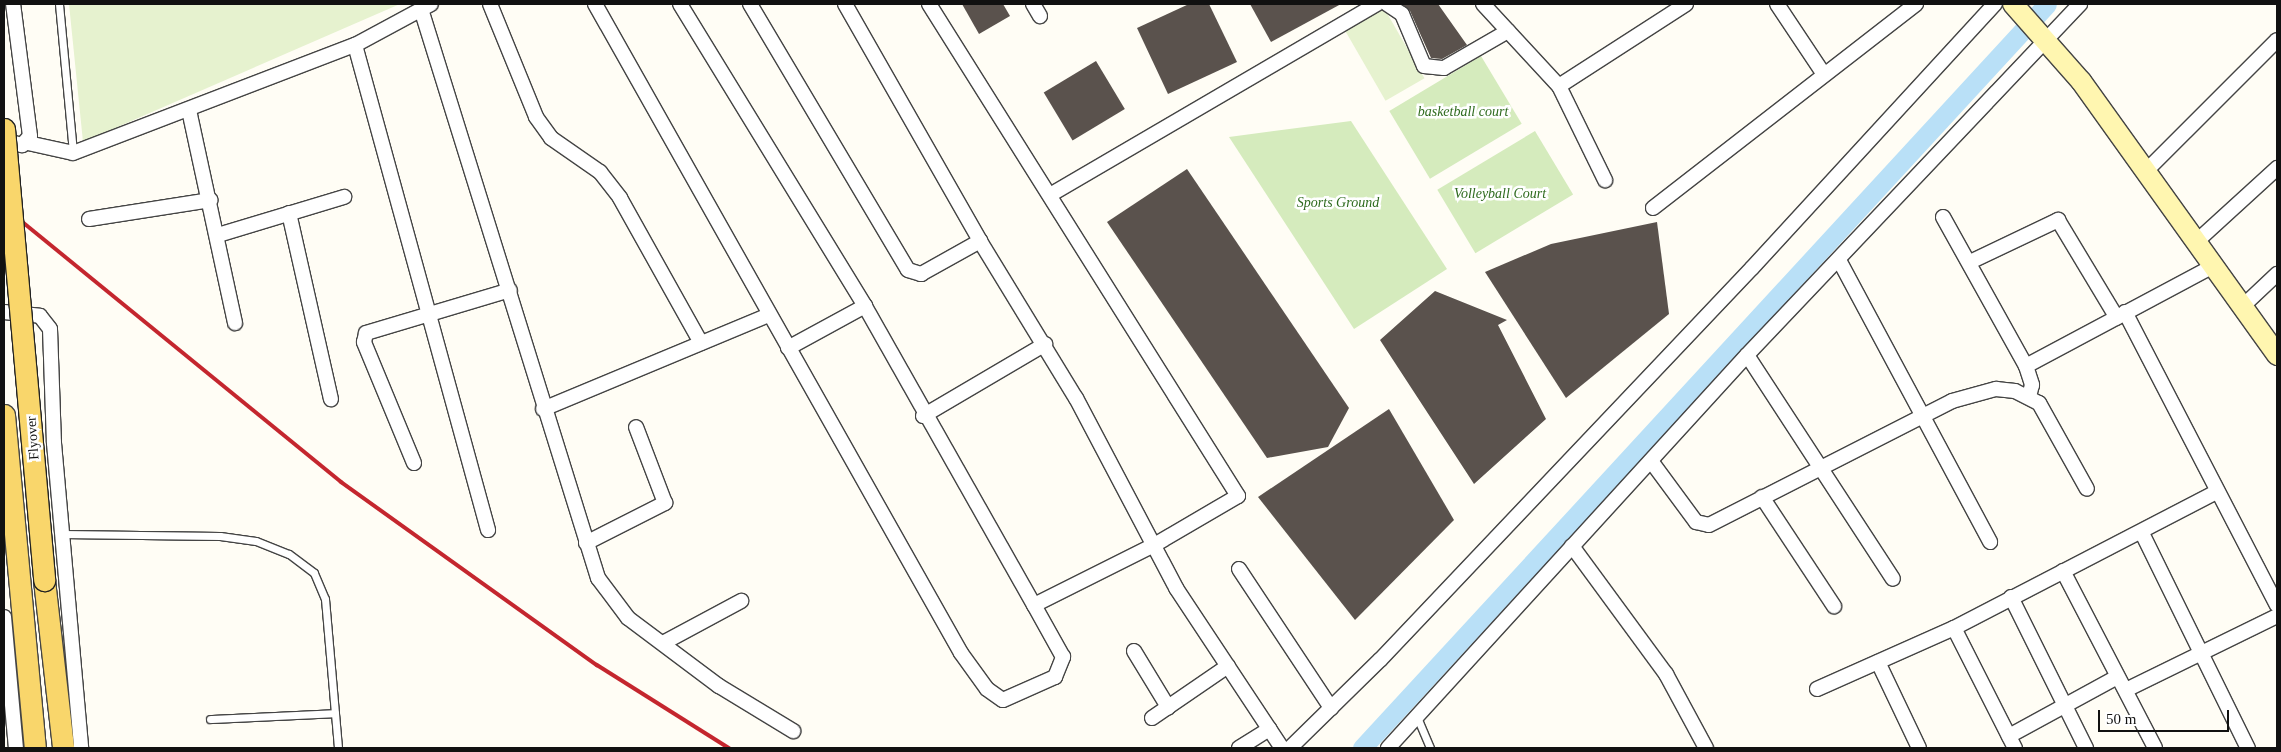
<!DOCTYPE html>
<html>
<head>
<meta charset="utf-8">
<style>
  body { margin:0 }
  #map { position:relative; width:2281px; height:752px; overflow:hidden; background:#fffdf5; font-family:"Times New Roman",serif }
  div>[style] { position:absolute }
  .green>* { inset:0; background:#d5ebbd; transform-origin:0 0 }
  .pitch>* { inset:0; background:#e6f2cf; transform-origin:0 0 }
  .canal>* { height:19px; margin:-9.5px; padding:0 9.5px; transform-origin:9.5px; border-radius:9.5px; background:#b9e0f7 }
  .building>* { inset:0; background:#5a524d; transform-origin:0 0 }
  .roads { filter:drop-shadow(1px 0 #444) drop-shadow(-1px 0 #444) drop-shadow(0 1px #444) drop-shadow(0 -1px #444) }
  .lane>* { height:7px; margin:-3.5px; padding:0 3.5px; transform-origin:3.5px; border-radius:3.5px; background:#fff }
  .street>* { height:14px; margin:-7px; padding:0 7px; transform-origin:7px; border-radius:7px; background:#fff }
  .secondary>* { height:20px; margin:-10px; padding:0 10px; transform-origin:10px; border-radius:10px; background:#fff6b0 }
  .primary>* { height:21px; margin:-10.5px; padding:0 10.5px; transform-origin:10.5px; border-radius:10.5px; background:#f9d66b }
  .rail>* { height:4px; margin:-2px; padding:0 2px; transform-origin:2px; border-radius:2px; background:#c4262e }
  .bridges { filter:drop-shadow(1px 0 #222) drop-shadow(-1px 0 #222) drop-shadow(0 1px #222) drop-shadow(0 -1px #222) }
  .primary-bridge>* { height:21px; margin:-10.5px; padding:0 10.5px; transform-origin:10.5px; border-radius:10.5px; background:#f9d66b }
  span { translate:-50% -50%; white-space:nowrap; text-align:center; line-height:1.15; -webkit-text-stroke:5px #fff; paint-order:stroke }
  .park-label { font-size:14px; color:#2f6b1f; font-style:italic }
  .street-label { font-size:14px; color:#111 }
  .frame { position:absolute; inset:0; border:5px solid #111; pointer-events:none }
  .scale { position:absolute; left:2098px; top:710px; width:131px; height:22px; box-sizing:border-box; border:2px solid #111; border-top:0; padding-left:6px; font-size:15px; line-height:18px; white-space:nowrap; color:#111; -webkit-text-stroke:4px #fff; paint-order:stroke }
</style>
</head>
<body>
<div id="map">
  <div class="green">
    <i style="left:1481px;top:56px;width:79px;height:107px;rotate:59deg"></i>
    <i style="clip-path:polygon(1351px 121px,1447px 269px,1354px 329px,1229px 137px)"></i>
    <i style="left:1535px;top:131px;width:74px;height:114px;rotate:59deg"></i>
  </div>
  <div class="pitch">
    <i style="clip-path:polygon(69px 4px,400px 4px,83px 142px)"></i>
    <i style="left:1384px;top:8px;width:81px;height:45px;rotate:60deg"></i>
  </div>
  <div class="canal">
    <i style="left:1362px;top:748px;width:1011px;rotate:-47.36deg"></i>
  </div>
  <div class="building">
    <i style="clip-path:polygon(962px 4px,1003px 4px,1010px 16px,979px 34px)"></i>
    <i style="clip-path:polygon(1189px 4px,1209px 4px,1237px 62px,1168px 94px,1137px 28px)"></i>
    <i style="clip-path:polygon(1250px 4px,1341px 4px,1271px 42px)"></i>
    <i style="clip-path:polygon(1402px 4px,1438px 4px,1467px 45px,1442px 59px,1431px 58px,1410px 11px)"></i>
    <i style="left:1096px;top:61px;width:56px;height:61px;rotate:59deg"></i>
    <i style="clip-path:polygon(1187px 169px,1349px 408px,1328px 447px,1267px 458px,1107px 222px)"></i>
    <i style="clip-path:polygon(1657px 222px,1669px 314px,1566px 398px,1485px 272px,1551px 244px)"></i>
    <i style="clip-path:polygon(1435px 291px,1507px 320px,1498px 325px,1546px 419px,1474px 484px,1380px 340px)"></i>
    <i style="clip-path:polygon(1389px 409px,1454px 520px,1355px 620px,1258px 497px)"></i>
  </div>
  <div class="roads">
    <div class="lane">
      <i style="left:59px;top:4px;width:150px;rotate:84.6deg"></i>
      <i style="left:62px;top:534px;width:158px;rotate:0.7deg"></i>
      <i style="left:220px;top:536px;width:36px;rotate:8deg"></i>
      <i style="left:256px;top:541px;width:35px;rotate:22deg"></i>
      <i style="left:289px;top:554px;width:31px;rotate:37deg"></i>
      <i style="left:314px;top:573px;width:28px;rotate:67deg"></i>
      <i style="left:325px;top:599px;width:150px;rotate:85deg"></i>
      <i style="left:1417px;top:717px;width:34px;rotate:67deg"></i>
      <i style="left:210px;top:719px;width:125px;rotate:-2.7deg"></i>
    </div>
    <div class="street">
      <i style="left:490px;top:4px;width:122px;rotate:67.8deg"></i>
      <i style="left:536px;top:117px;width:26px;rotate:54deg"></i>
      <i style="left:551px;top:138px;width:60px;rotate:34.8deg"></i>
      <i style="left:600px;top:172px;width:33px;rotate:52deg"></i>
      <i style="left:620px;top:198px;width:166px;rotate:60.8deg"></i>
      <i style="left:595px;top:4px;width:745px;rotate:60.58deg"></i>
      <i style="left:961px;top:653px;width:44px;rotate:54.2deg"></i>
      <i style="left:987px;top:689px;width:19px;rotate:35deg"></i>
      <i style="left:1003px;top:700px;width:57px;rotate:-23.9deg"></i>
      <i style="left:1055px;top:677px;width:22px;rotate:-68deg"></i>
      <i style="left:1063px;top:657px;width:60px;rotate:-119.1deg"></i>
      <i style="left:1034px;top:605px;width:343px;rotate:-119.5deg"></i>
      <i style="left:865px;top:306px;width:354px;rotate:-121.5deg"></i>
      <i style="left:750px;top:4px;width:309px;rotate:59.3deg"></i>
      <i style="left:908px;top:270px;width:14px;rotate:17deg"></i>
      <i style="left:921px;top:274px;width:68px;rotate:-29.2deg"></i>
      <i style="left:845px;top:4px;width:273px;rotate:60.3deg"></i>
      <i style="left:980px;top:241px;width:184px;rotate:58.6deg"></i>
      <i style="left:1076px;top:398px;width:215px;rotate:62.2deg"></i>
      <i style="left:1176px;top:588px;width:192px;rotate:56.5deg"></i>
      <i style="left:929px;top:4px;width:581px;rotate:57.87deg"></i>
      <i style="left:1238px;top:496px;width:97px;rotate:149.7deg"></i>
      <i style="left:1154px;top:545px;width:134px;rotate:153.4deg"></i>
      <i style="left:1033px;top:4px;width:14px;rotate:60deg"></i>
      <i style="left:1387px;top:4px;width:18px;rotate:34deg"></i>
      <i style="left:1402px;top:14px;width:56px;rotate:67.1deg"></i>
      <i style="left:1424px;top:66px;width:20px;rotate:6deg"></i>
      <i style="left:1444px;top:68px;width:74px;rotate:-30deg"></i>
      <i style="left:1483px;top:4px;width:112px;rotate:47.2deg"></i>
      <i style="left:1559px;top:86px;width:105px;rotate:63.9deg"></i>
      <i style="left:1777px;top:4px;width:83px;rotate:56.3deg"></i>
      <i style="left:421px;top:9px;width:596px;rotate:72.72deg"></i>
      <i style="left:598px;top:578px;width:50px;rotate:53.1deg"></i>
      <i style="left:628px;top:618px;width:114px;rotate:36.8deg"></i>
      <i style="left:719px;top:686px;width:87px;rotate:31.3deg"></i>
      <i style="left:355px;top:45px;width:503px;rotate:74.66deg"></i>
      <i style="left:1559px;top:86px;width:151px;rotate:-32.8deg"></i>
      <i style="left:189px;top:110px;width:218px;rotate:77.8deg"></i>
      <i style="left:4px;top:140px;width:19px;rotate:16deg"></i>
      <i style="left:22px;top:145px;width:12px;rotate:-48deg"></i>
      <i style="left:30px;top:136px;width:133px;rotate:-97.3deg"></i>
      <i style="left:28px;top:143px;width:46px;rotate:12.5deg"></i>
      <i style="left:73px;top:153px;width:302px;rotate:-21deg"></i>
      <i style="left:355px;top:45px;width:86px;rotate:-28.3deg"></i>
      <i style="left:2146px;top:171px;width:185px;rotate:-45deg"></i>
      <i style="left:1050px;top:195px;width:379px;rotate:-30.3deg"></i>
      <i style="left:1653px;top:208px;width:333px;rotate:-37.8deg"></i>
      <i style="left:289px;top:213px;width:191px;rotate:77.3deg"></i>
      <i style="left:1943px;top:217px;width:171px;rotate:60.9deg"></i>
      <i style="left:2026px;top:366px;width:20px;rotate:72deg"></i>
      <i style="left:2032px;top:385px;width:11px;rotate:105deg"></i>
      <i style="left:89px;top:219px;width:123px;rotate:-8.9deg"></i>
      <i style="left:218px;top:235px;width:132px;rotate:-16.8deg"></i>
      <i style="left:2196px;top:242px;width:110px;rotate:-42.4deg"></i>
      <i style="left:1839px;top:260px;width:320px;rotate:61.8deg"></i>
      <i style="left:1970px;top:262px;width:98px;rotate:-25.5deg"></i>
      <i style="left:2058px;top:220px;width:114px;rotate:59deg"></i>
      <i style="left:2243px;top:306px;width:47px;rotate:-43.3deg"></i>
      <i style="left:4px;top:312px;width:36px;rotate:6deg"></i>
      <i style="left:40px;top:316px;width:16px;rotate:52deg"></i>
      <i style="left:50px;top:329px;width:114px;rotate:88deg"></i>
      <i style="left:54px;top:443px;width:306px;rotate:84.9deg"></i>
      <i style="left:2125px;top:312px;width:330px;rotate:62.6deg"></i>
      <i style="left:788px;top:348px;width:88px;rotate:-28.6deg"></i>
      <i style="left:1747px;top:355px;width:267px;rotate:56.9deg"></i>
      <i style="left:2026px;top:366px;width:212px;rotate:-28.1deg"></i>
      <i style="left:543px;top:409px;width:245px;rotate:-22.6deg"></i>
      <i style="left:923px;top:416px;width:142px;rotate:-30.5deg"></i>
      <i style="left:1651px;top:461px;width:76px;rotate:53.6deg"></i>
      <i style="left:1696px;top:522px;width:13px;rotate:13deg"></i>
      <i style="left:1709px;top:525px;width:273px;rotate:-27deg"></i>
      <i style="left:1952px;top:401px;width:46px;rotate:-15.3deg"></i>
      <i style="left:1996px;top:389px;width:19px;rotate:6deg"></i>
      <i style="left:2015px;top:391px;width:27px;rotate:27deg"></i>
      <i style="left:2039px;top:403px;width:98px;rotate:60.8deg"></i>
      <i style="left:414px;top:463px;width:131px;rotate:-112.5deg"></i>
      <i style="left:364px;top:342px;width:9px;rotate:-77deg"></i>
      <i style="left:366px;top:333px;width:150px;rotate:-16.6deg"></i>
      <i style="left:1762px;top:497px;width:131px;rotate:56.6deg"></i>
      <i style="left:2142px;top:533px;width:240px;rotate:63.8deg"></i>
      <i style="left:586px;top:543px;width:89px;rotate:-26.9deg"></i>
      <i style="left:665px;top:503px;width:81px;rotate:-110.9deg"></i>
      <i style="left:1572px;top:546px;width:159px;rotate:53.7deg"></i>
      <i style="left:1666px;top:674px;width:84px;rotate:61.6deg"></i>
      <i style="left:1239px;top:569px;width:167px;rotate:56.5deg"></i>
      <i style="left:2063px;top:571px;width:199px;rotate:62.5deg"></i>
      <i style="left:2011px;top:597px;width:169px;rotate:63.6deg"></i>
      <i style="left:4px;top:617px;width:132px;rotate:84.8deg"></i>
      <i style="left:1954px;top:628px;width:135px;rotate:63.1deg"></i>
      <i style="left:663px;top:643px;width:89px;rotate:-28.3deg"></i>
      <i style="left:1134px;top:651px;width:66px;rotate:58.7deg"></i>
      <i style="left:1878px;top:662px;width:95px;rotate:64.5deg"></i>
      <i style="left:1817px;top:689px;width:150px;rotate:-24deg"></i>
      <i style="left:1954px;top:628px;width:295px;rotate:-27.4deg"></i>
      <i style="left:2126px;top:690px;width:168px;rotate:-26.1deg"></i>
      <i style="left:1152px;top:718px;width:92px;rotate:-34.4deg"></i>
      <i style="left:2009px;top:736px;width:123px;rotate:-28.6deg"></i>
      <i style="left:1239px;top:748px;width:36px;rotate:-32deg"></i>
      <i style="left:1290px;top:748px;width:126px;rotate:-44.4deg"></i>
      <i style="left:1380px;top:660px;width:540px;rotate:-46.5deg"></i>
      <i style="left:1752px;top:268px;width:359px;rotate:-47.4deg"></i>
      <i style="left:1388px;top:748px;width:532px;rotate:-47.59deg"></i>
      <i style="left:1747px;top:355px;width:484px;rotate:-46.5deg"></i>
    </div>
    <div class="secondary">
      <i style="left:2013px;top:4px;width:103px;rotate:48.6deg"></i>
      <i style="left:2081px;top:81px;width:337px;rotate:54.4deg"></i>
    </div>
    <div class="primary">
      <i style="left:4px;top:415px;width:334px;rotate:84.7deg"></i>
      <i style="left:44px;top:580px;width:169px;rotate:83.5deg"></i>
    </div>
  </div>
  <div class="rail">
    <i style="left:4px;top:207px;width:435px;rotate:39.2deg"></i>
    <i style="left:341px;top:482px;width:315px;rotate:35.6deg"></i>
    <i style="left:597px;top:665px;width:156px;rotate:32.2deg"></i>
  </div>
  <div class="bridges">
    <div class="primary-bridge">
      <i style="left:4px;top:129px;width:453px;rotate:84.9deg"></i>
    </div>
  </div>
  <div class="park-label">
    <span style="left:1463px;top:112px">basketball court</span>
    <span style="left:1500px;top:194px">Volleyball Court</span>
    <span style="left:1338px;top:203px">Sports Ground</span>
  </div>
  <div class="street-label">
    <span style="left:33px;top:438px;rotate:-94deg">Flyover</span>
  </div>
  <div class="frame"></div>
  <div class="scale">50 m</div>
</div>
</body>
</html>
